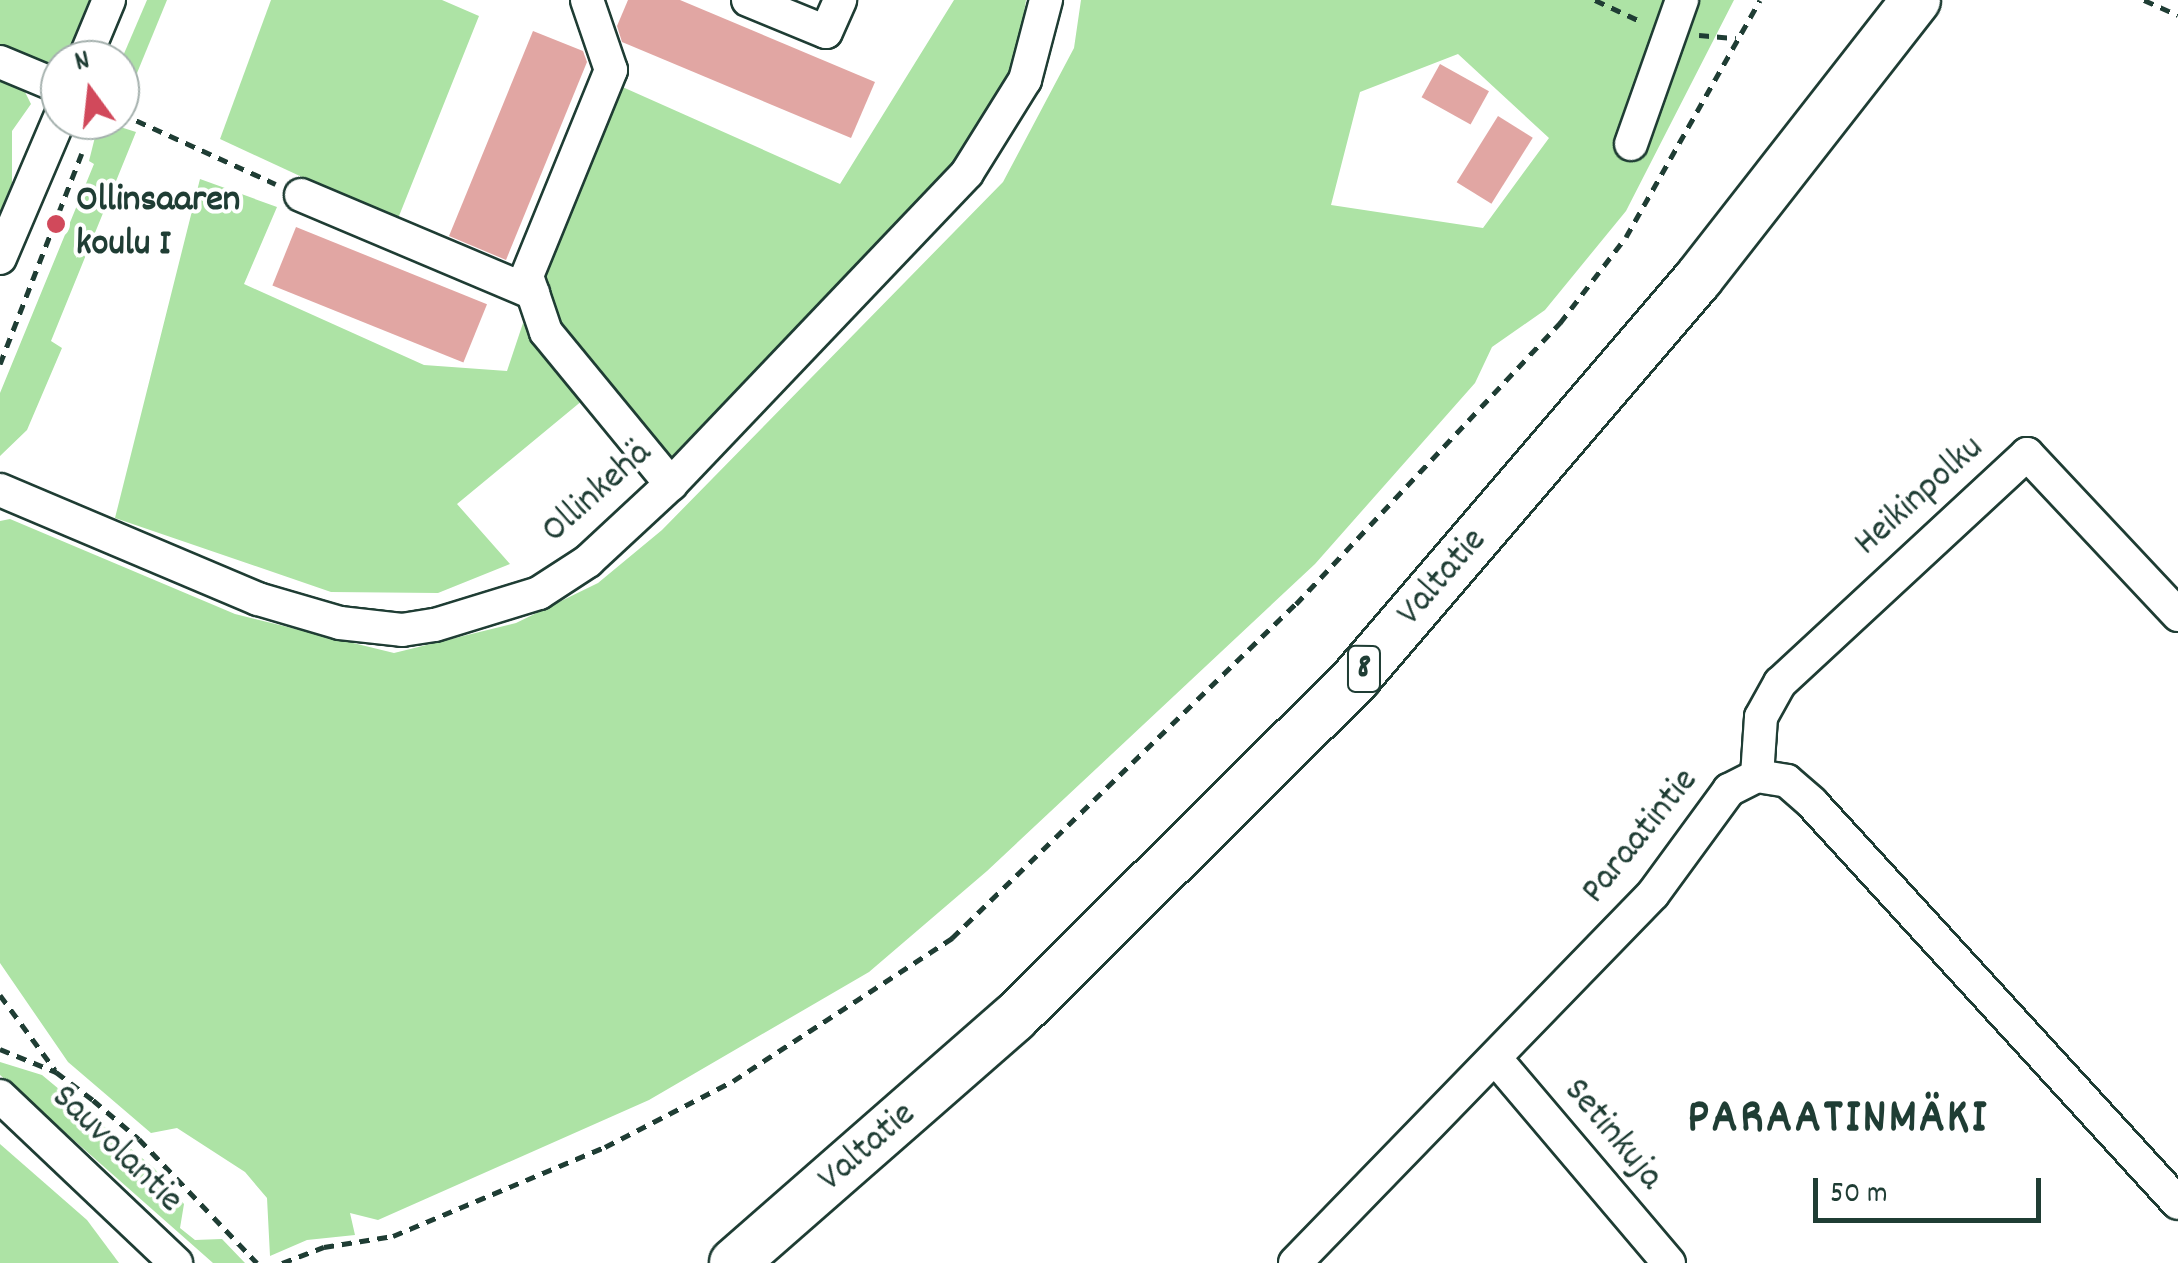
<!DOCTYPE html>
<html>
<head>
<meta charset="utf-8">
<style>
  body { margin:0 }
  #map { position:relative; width:2178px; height:1263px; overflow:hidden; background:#fff; font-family:Dekko,sans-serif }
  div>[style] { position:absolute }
  .green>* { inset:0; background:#ade3a5 }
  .building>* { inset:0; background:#e1a6a3; transform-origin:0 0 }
  .path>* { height:5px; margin-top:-2.5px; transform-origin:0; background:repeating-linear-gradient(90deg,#1f3d34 0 10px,transparent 0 18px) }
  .roads { filter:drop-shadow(2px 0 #1f3d34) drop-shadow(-2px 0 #1f3d34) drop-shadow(0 2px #1f3d34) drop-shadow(0 -2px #1f3d34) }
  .minor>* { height:32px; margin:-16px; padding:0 16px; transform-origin:16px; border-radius:16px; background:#fff }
  .highway>* { height:48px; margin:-24px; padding:0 24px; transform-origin:24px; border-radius:24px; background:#fff }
  .dots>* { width:28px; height:28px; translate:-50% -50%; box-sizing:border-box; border:5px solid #fff; border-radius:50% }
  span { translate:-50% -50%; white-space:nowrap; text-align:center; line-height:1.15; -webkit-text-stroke:8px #fff; paint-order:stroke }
  .shield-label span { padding:2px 8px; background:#fff; border:2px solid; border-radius:8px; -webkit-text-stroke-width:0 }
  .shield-label { font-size:35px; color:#1f3d34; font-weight:700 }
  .poi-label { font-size:38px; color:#1f3d34; font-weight:700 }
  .left { translate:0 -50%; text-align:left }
  .street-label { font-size:38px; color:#1f3d34 }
  .district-label { font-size:48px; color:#1f3d34; font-weight:700; letter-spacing:2.5px }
  .north { position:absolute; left:40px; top:40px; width:100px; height:100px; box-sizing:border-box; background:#fff; border:2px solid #a5b1ae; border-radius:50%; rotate:345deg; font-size:28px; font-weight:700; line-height:40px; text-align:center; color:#1f3d34 }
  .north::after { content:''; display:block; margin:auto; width:35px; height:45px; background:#d1495b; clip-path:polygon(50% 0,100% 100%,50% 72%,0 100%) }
  .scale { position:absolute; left:1813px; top:1178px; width:228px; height:45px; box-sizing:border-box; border:5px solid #1f3d34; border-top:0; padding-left:12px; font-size:30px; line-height:35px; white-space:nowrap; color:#1f3d34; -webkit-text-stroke:8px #fff; paint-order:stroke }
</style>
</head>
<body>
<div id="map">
  <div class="green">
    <i style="clip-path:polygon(0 0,89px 0,66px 56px,44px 67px,0 46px)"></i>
    <i style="clip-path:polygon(147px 0,167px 0,128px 95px,120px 91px,120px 63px)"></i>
    <i style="clip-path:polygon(271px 0,442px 0,479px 16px,397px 221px,220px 139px)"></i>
    <i style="clip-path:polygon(954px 0,1026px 0,1017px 56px,985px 128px,908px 217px,670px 458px,551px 315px,539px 274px,618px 85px,840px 184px)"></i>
    <i style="clip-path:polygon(evenodd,1081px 0,1734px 0,1626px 211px,1545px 310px,1492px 347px,1475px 383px,1315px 564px,987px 871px,869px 972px,649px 1100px,378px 1220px,350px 1213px,355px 1235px,307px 1240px,270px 1256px,267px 1198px,245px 1172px,177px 1128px,151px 1133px,68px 1062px,0 963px,0 521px,10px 519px,235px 614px,394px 653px,516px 623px,598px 583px,662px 530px,1003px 182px,1074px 48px,1081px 0,1458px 54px,1549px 138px,1483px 228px,1331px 205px,1360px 92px,1458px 54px)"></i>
    <i style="clip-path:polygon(0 80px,24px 90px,31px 104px,12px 131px,12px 183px,0 212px)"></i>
    <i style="clip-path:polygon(111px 124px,136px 132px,51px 341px,62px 348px,27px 430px,0 456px,0 393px,94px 164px,89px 161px,98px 125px)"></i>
    <i style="clip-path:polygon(200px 179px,277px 207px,244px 284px,424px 365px,507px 371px,523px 323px,583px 400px,457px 504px,510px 564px,438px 593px,331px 592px,115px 518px)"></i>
    <i style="clip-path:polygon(0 1062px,42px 1075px,154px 1168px,184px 1204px,180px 1228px,195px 1240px,222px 1239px,245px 1263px,213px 1263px,0 1075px)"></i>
    <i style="clip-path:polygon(0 1144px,87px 1220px,119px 1263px,0 1263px)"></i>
  </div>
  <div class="building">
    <i style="clip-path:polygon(628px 0,680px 0,875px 82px,851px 138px,622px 42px,617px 26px)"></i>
    <i style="clip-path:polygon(533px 31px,583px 51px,587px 62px,506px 260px,449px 236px)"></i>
    <i style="left:1440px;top:64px;width:56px;height:38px;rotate:29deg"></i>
    <i style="left:1498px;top:116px;width:41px;height:78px;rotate:32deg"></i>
    <i style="left:296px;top:227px;width:206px;height:63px;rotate:22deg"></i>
  </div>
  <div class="path">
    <i style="left:1595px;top:0;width:50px;rotate:25deg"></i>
    <i style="left:2144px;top:0;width:37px;rotate:24deg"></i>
    <i style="left:1699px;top:35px;width:37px;rotate:5deg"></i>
    <i style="left:120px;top:113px;width:171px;rotate:24.5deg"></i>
    <i style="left:0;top:364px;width:226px;rotate:-68.8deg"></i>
    <i style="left:0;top:995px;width:93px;rotate:53.7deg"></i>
    <i style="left:0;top:1049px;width:61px;rotate:22.3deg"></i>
    <i style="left:56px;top:1072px;width:46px;rotate:37.1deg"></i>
    <i style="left:93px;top:1100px;width:60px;rotate:40.3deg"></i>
    <i style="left:139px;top:1139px;width:171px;rotate:46.4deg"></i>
    <i style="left:282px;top:1263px;width:45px;rotate:-20.9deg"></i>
    <i style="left:324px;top:1247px;width:70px;rotate:-9.1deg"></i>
    <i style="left:393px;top:1236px;width:230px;rotate:-22.8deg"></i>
    <i style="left:605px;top:1147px;width:144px;rotate:-27.3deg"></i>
    <i style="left:733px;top:1081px;width:262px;rotate:-33.1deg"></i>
    <i style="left:952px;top:938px;width:479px;rotate:-44.2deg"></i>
    <i style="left:1296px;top:604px;width:386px;rotate:-46.8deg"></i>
    <i style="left:1560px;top:323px;width:108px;rotate:-52.5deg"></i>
    <i style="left:1626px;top:237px;width:272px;rotate:-60.5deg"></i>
  </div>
  <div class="roads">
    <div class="minor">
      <i style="left:587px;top:0;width:74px;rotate:71.1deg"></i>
      <i style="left:611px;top:70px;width:222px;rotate:112.2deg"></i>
      <i style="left:527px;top:276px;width:59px;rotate:71.3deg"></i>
      <i style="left:546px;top:332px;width:197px;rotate:50.6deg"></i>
      <i style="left:748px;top:0;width:84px;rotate:22.3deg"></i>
      <i style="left:826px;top:32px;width:35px;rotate:-66deg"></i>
      <i style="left:84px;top:60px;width:65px;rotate:-67.4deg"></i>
      <i style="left:0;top:62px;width:65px;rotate:22.6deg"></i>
      <i style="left:1631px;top:144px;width:153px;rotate:-70.5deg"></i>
      <i style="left:301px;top:195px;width:252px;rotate:22.9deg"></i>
      <i style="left:0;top:258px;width:153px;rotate:-66.9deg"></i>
      <i style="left:0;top:490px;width:280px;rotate:22.9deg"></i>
      <i style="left:258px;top:599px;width:85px;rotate:16.3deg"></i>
      <i style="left:340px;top:623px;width:62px;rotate:6.4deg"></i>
      <i style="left:402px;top:630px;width:33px;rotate:-9deg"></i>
      <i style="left:435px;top:625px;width:109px;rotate:-17.1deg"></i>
      <i style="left:539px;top:593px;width:59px;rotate:-33.1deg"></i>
      <i style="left:588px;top:561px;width:113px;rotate:-42.9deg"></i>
      <i style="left:671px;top:484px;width:429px;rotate:-46.4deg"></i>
      <i style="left:967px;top:173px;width:110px;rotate:-58.1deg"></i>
      <i style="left:1025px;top:80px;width:83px;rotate:-75.3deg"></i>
      <i style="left:1757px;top:776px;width:59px;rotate:-86.1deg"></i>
      <i style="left:1761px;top:717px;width:39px;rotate:-61deg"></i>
      <i style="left:1780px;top:683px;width:337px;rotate:-42.8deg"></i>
      <i style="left:2027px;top:454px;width:221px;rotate:46.8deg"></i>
      <i style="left:1495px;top:1058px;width:269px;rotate:49.7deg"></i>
      <i style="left:0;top:1096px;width:243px;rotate:43.5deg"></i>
      <i style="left:1295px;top:1263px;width:514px;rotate:-45.87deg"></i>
      <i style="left:1653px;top:894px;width:129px;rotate:-53.8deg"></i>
      <i style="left:1729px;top:790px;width:31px;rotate:-27deg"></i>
      <i style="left:1757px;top:776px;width:30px;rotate:9deg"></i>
      <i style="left:1787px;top:781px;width:33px;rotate:41deg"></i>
      <i style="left:1812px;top:803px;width:542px;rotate:47.54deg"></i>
    </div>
    <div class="highway">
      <i style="left:734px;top:1263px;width:372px;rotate:-41.2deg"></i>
      <i style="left:1014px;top:1018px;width:482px;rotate:-44.8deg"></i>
      <i style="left:1356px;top:678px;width:526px;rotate:-49.4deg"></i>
      <i style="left:1698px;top:279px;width:354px;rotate:-52deg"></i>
    </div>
  </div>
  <div class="dots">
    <i style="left:56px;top:224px;background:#d1495b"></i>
  </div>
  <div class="shield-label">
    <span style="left:1364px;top:669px">8</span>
  </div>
  <div class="poi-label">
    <span class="left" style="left:76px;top:224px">Ollinsaaren<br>koulu I</span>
  </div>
  <div class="street-label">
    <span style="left:598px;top:493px;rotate:-42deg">Ollinkehä</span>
    <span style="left:1920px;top:497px;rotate:-42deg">Heikinpolku</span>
    <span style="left:1443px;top:578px;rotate:-49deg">Valtatie</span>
    <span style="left:1641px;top:837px;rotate:-51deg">Paraatintie</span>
    <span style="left:1612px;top:1135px;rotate:50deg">Setinkuja</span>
    <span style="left:868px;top:1148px;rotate:-41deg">Valtatie</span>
    <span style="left:116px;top:1150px;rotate:44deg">Sauvolantie</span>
  </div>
  <div class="district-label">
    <span style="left:1838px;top:1121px">PARAATINMÄKI</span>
  </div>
  <div class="north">N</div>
  <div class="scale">50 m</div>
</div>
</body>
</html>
